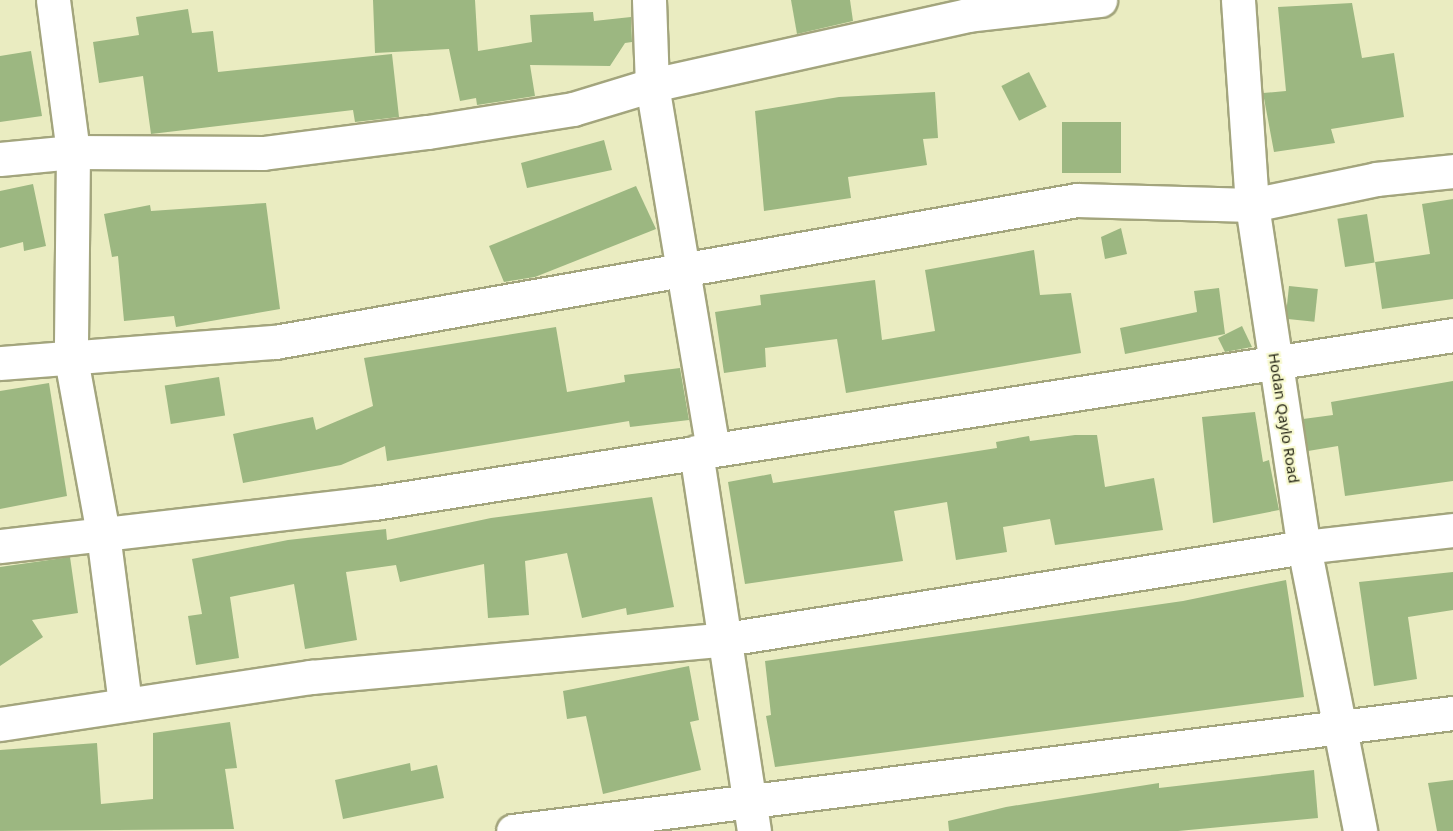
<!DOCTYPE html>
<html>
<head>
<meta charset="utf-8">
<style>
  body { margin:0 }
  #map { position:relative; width:1453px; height:831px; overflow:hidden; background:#eaecc1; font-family:"Noto Sans",sans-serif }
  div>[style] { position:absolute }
  .building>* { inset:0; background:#9cb781; transform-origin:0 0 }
  .roads { filter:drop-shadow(2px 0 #a3a57d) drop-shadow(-2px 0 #a3a57d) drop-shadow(0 2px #a3a57d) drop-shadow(0 -2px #a3a57d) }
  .minor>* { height:33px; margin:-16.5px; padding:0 16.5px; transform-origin:16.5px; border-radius:16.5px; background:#fff }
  span { translate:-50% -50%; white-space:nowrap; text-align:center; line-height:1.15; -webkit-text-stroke:4.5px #f7f9ce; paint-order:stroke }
  .street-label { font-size:15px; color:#272717 }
</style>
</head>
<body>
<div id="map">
  <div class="building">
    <i style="clip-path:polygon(373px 0,475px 0,478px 51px,532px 42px,530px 15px,593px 12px,594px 21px,631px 17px,632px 42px,625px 43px,610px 66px,530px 65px,535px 96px,477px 105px,476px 98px,460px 101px,449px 49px,375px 53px)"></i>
    <i style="clip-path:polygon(791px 0,850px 0,853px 21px,797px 34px)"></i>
    <i style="clip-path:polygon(1352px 3px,1362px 58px,1394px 53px,1404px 117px,1331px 129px,1335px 143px,1274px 152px,1263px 93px,1286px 91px,1278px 7px)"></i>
    <i style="clip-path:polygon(188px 9px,192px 33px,213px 31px,218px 72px,392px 54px,399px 117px,355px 122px,353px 110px,151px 134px,143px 76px,99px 83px,93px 42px,139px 35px,136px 17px)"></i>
    <i style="clip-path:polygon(31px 51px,42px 116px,0 122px,0 56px)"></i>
    <i style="left:1029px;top:72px;width:39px;height:31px;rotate:63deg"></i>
    <i style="clip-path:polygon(935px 92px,938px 138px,923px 139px,927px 165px,848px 177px,851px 198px,764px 211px,755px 111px,839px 97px)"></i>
    <i style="left:1062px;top:122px;width:59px;height:51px"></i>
    <i style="clip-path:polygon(604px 140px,612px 170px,527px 188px,521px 163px)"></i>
    <i style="clip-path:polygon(33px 184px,46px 246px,24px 251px,23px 242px,0 248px,0 191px)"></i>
    <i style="clip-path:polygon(636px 186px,656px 229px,535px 277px,504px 282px,489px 246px)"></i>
    <i style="clip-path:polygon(1453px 199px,1453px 299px,1382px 309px,1375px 262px,1430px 254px,1422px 204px)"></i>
    <i style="clip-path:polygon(266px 203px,280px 309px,176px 327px,174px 316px,124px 321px,118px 256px,112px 257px,104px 214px,150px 205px,151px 211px)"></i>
    <i style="left:1367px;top:214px;width:49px;height:30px;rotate:81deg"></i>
    <i style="clip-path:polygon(1121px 228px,1127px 254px,1105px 259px,1101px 237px)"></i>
    <i style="clip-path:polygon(1034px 250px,1040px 295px,1071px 293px,1081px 353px,846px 393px,837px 339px,765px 348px,766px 367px,724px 373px,715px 312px,761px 305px,760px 295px,875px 280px,882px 340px,935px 331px,925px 270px)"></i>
    <i style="left:1289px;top:286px;width:29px;height:33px;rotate:6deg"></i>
    <i style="clip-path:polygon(1219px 288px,1225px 334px,1125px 354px,1120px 328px,1197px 312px,1194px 291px)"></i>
    <i style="clip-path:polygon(1242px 326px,1252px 347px,1225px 352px,1218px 338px)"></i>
    <i style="clip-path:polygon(556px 327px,567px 392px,625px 382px,624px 375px,680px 368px,689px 420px,630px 427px,629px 421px,387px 461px,385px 446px,341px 465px,243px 483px,233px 434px,313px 417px,316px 430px,373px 406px,364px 358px)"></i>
    <i style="left:219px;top:377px;width:39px;height:55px;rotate:81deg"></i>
    <i style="clip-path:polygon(1453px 381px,1453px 481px,1345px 496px,1338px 446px,1308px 451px,1303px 419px,1333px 415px,1331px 402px)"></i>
    <i style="clip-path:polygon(49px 383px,67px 496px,0 509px,0 391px)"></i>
    <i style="clip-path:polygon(1255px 412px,1263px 462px,1269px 460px,1279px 510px,1213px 523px,1202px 417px)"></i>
    <i style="clip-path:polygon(1075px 435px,1097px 435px,1105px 487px,1154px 478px,1163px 530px,1055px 545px,1050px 519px,1003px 527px,1007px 552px,956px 560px,947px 502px,894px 511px,903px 561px,745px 584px,728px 482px,771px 474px,773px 483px,997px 448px,996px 442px,1029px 436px,1030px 441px)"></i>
    <i style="clip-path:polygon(652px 497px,674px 607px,627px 615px,626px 608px,582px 618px,567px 553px,525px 561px,529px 615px,488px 618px,484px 564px,400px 582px,396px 565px,346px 572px,357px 640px,305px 649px,294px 584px,230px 597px,239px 658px,196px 665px,188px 616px,202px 614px,192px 559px,288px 540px,386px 529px,387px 540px,491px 518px)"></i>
    <i style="clip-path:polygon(70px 557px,78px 613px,32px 620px,43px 637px,0 666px,0 567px)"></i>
    <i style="clip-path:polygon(1453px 572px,1453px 610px,1408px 617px,1417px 679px,1374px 686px,1359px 582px)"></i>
    <i style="clip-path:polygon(1286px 580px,1304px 697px,775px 767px,766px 716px,771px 715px,765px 661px,1183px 601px)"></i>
    <i style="clip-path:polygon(689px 666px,699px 720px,690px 722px,701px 770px,603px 794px,586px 716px,567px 719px,563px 691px)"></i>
    <i style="clip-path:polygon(230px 722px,237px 768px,225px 769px,234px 829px,0 831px,0 750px,97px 743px,101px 804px,153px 799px,153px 733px)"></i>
    <i style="clip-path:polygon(410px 763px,411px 771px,437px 765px,444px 798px,343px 819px,335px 780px)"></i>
    <i style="clip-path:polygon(1314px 770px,1318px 818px,1178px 831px,949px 831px,948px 821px,1006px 807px,1159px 783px,1159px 788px)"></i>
    <i style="clip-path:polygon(1453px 780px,1453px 831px,1437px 831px,1428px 783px)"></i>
  </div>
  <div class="roads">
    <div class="minor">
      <i style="left:53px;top:0;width:153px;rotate:82.5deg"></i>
      <i style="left:73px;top:152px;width:207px;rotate:90.6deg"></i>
      <i style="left:71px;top:359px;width:178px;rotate:79.6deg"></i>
      <i style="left:103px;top:534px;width:170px;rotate:82.6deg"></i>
      <i style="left:649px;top:0;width:85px;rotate:88deg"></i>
      <i style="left:652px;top:85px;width:370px;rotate:80.5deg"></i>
      <i style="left:1238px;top:0;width:205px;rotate:86.1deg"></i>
      <i style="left:1252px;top:205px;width:346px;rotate:81.4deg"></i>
      <i style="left:1304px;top:547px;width:289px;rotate:78.8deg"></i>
      <i style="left:0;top:159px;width:73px;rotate:-5.5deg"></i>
      <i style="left:73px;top:152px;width:190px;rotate:0.3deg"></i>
      <i style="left:263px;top:153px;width:166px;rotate:-7.3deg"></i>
      <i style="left:428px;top:132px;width:147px;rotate:-9deg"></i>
      <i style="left:573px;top:109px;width:83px;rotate:-16.9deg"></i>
      <i style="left:652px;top:85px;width:323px;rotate:-12.5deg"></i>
      <i style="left:967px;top:15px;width:134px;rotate:-6.4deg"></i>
      <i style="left:0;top:363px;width:276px;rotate:-4.4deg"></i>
      <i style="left:275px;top:342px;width:814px;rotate:-10.04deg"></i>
      <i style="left:1077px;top:200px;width:175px;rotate:1.6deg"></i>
      <i style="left:1252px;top:205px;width:127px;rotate:-11.8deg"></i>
      <i style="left:1376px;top:179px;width:77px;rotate:-5.9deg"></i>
      <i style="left:696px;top:452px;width:383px;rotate:81.3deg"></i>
      <i style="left:0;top:546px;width:376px;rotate:-6.6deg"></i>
      <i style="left:374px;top:503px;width:1092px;rotate:-8.85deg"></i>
      <i style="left:0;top:724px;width:315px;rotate:-8.6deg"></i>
      <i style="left:311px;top:677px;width:417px;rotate:-5.2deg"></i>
      <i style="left:726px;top:639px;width:585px;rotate:-9.04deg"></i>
      <i style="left:1304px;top:547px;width:150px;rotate:-6.5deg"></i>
      <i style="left:513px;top:831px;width:947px;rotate:-7.16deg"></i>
    </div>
  </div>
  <div class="street-label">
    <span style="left:1284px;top:418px;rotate:81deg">Hodan Qaylo Road</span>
  </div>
</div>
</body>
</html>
